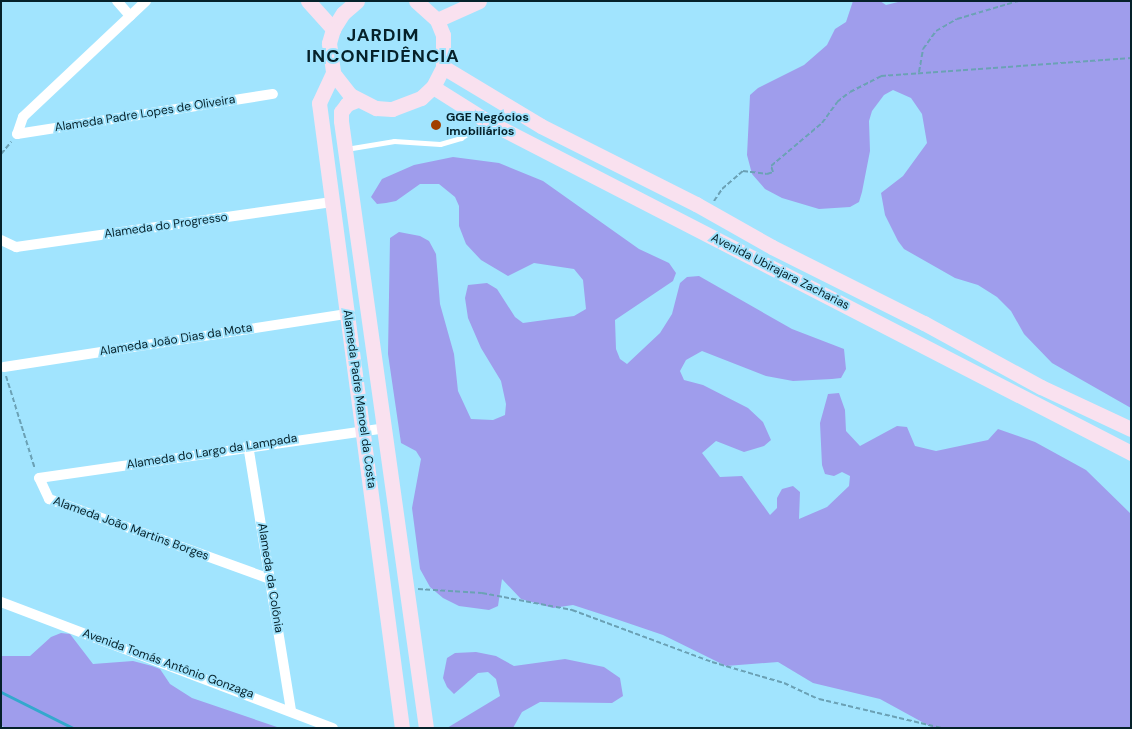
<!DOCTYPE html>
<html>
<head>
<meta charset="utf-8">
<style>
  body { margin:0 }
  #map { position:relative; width:1132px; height:729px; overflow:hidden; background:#a1e4fe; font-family:"DM Sans",sans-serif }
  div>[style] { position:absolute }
  .forest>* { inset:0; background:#9f9dec }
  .stream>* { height:3px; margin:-1.5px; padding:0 1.5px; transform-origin:1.5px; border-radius:1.5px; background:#34a8cd }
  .path>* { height:2px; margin-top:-1px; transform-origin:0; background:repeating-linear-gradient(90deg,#6ba1b5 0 5px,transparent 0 7.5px) }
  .service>* { height:5px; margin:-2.5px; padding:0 2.5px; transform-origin:2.5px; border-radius:2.5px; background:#fff }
  .minor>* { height:10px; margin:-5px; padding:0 5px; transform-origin:5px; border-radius:5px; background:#fff }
  .secondary>* { height:15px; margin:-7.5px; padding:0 7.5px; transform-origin:7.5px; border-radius:7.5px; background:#f9e1ef }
  .dots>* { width:14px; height:14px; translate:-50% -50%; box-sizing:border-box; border:2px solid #a1e4fe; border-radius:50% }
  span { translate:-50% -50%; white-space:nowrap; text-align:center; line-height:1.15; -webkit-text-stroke:4px #a1e4fe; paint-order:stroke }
  .street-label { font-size:12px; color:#05212a }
  .poi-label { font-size:12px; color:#05212a; font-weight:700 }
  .left { translate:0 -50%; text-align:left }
  .district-label { font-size:18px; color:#05212a; font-weight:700; letter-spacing:1px }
  .frame { position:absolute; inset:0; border:2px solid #05212a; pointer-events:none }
</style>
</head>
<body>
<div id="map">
  <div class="forest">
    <i style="clip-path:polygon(853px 1px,880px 1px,886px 5px,902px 1px,1131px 1px,1131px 408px,1052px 363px,1024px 334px,1011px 311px,997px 297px,978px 285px,955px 278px,904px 249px,898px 241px,885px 215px,881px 193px,903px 176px,927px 143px,922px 114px,911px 98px,893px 90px,884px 95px,872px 111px,869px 121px,870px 151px,862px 192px,859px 202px,850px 207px,819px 209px,782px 198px,765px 189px,752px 174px,747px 155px,750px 95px,758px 88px,804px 65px,827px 45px,835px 29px,846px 22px)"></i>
    <i style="clip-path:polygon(453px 157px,499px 163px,543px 181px,639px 249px,669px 263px,676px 273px,673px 281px,615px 320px,616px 349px,620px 359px,627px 364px,660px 333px,672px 314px,680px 283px,687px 277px,699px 276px,792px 329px,844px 349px,846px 369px,841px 378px,832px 379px,793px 381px,766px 376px,702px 351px,686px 360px,680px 371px,684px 380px,703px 385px,748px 408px,763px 422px,771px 440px,764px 446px,744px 452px,716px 441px,702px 453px,720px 477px,742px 476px,770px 515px,777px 508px,777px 498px,782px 489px,793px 486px,800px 492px,799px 519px,827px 507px,849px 486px,850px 476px,842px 472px,834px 476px,825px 474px,822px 465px,820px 423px,828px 394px,839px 393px,845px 410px,846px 431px,860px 446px,897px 426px,907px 427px,915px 446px,936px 451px,988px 440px,998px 429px,1035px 442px,1086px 470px,1131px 514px,1131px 728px,933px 728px,880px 699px,813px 683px,778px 662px,726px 666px,663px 635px,613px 618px,573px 605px,553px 608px,521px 599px,502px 579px,498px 606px,489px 610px,459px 606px,443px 598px,430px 587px,420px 569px,412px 508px,421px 459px,416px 451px,401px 443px,388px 354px,390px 238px,399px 232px,420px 236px,429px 241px,436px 254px,440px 304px,454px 354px,458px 391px,471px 419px,493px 420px,505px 415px,506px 404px,501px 381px,481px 348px,468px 318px,465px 298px,468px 285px,487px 283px,497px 289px,515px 317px,523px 323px,574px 316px,586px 309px,583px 280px,574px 269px,534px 263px,508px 276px,481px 260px,466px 244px,459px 226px,459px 206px,455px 197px,439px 184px,420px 184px,396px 201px,386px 203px,377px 204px,371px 197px,382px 179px,414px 165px)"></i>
    <i style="clip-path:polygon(61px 633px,70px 634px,93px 664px,133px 661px,152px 666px,160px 669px,170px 684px,192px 698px,280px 728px,5px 728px,1px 725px,1px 656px,30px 656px,51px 637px)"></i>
    <i style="clip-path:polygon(476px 652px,496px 656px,514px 666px,565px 659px,604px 667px,620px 678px,623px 696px,612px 703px,540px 702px,522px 712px,513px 728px,447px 728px,500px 696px,496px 679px,488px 672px,478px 673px,454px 694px,447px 687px,443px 678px,447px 658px,455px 653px)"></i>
  </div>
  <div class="stream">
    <i style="left:1px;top:692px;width:80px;rotate:26.6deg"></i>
  </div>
  <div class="path">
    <i style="left:919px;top:72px;width:23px;rotate:-80deg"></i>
    <i style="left:923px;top:49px;width:22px;rotate:-54deg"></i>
    <i style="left:936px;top:31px;width:24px;rotate:-30deg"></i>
    <i style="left:957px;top:19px;width:64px;rotate:-16.4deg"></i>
    <i style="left:1px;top:154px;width:16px;rotate:-50deg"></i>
    <i style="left:714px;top:201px;width:14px;rotate:-56deg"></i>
    <i style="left:722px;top:189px;width:28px;rotate:-41deg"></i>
    <i style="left:743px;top:171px;width:24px;rotate:7deg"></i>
    <i style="left:767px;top:174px;width:6px;rotate:-18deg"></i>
    <i style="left:773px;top:172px;width:6px;rotate:-108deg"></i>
    <i style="left:771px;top:166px;width:67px;rotate:-40.1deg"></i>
    <i style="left:822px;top:123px;width:26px;rotate:-54deg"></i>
    <i style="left:837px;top:102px;width:16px;rotate:-38deg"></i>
    <i style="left:850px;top:92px;width:35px;rotate:-27deg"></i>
    <i style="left:881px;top:76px;width:251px;rotate:-4.1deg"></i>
    <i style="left:6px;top:376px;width:97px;rotate:72.7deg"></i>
    <i style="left:418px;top:589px;width:64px;rotate:3.6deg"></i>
    <i style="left:482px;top:593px;width:92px;rotate:10.7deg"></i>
    <i style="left:572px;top:610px;width:149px;rotate:20.4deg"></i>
    <i style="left:712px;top:662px;width:75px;rotate:16.3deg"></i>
    <i style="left:784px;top:683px;width:38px;rotate:25deg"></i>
    <i style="left:819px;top:699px;width:126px;rotate:13.3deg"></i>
  </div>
  <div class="service">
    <i style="left:346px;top:149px;width:49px;rotate:-9.5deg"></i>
    <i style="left:394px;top:141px;width:46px;rotate:3.7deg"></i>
    <i style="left:440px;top:144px;width:22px;rotate:-16deg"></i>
    <i style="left:461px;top:138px;width:29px;rotate:-34deg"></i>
  </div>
  <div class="minor">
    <i style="left:117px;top:1px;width:20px;rotate:49deg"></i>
    <i style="left:146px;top:1px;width:169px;rotate:136.7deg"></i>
    <i style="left:23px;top:117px;width:18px;rotate:109deg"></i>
    <i style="left:17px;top:134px;width:259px;rotate:-8.9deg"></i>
    <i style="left:1px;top:240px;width:17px;rotate:25deg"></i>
    <i style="left:16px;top:247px;width:319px;rotate:-8.1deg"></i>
    <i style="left:4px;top:367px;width:347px;rotate:-8.8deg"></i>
    <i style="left:248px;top:445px;width:269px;rotate:80.8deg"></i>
    <i style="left:270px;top:579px;width:235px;rotate:-160.1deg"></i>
    <i style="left:49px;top:499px;width:23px;rotate:-115deg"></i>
    <i style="left:39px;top:478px;width:349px;rotate:-8.2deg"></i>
    <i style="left:1px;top:602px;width:355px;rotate:20.8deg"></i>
  </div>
  <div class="secondary">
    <i style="left:308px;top:1px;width:38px;rotate:48deg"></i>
    <i style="left:357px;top:1px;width:18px;rotate:139deg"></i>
    <i style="left:343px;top:13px;width:19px;rotate:122deg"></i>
    <i style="left:333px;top:29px;width:15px;rotate:106deg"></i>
    <i style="left:329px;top:43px;width:30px;rotate:82deg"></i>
    <i style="left:333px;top:73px;width:28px;rotate:52deg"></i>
    <i style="left:350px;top:95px;width:29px;rotate:27deg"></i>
    <i style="left:376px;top:108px;width:16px;rotate:4deg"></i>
    <i style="left:392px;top:109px;width:31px;rotate:-21deg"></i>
    <i style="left:421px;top:98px;width:16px;rotate:-43deg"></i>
    <i style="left:433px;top:87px;width:22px;rotate:-63deg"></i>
    <i style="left:443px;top:67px;width:32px;rotate:-90deg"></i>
    <i style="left:443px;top:35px;width:16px;rotate:-112deg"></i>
    <i style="left:437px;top:20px;width:28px;rotate:-138deg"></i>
    <i style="left:437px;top:20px;width:46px;rotate:-24.3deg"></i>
    <i style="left:443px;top:67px;width:114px;rotate:31deg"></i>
    <i style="left:541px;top:126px;width:174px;rotate:26.7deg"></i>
    <i style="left:696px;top:204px;width:87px;rotate:29.5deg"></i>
    <i style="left:772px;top:247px;width:170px;rotate:26.6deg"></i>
    <i style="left:924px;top:323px;width:133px;rotate:28.7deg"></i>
    <i style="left:1041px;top:387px;width:99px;rotate:25deg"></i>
    <i style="left:333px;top:73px;width:33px;rotate:115deg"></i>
    <i style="left:319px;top:103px;width:630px;rotate:82.44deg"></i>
    <i style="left:433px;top:87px;width:64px;rotate:32.2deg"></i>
    <i style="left:487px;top:121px;width:725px;rotate:27.27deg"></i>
    <i style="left:357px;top:100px;width:11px;rotate:158deg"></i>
    <i style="left:347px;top:104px;width:10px;rotate:127deg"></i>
    <i style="left:341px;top:112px;width:9px;rotate:90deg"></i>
    <i style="left:341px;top:121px;width:613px;rotate:82.03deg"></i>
  </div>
  <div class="dots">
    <i style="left:436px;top:125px;background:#a13f00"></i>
  </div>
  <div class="street-label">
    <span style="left:145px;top:114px;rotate:-9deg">Alameda Padre Lopes de Oliveira</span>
    <span style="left:166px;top:226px;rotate:-8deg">Alameda do Progresso</span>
    <span style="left:780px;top:272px;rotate:27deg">Avenida Ubirajara Zacharias</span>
    <span style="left:176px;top:340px;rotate:-9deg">Alameda João Dias da Mota</span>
    <span style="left:359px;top:399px;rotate:82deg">Alameda Padre Manoel da Costa</span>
    <span style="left:212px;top:452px;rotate:-9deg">Alameda do Largo da Lampada</span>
    <span style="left:131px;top:529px;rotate:20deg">Alameda João Martins Borges</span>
    <span style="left:270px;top:578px;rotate:81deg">Alameda da Colônia</span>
    <span style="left:168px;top:664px;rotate:20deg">Avenida Tomás Antônio Gonzaga</span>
  </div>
  <div class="poi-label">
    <span class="left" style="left:446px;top:125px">GGE Negócios<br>Imobiliários</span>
  </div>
  <div class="district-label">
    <span style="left:383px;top:46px">JARDIM<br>INCONFIDÊNCIA</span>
  </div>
  <div class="frame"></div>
</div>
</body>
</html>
